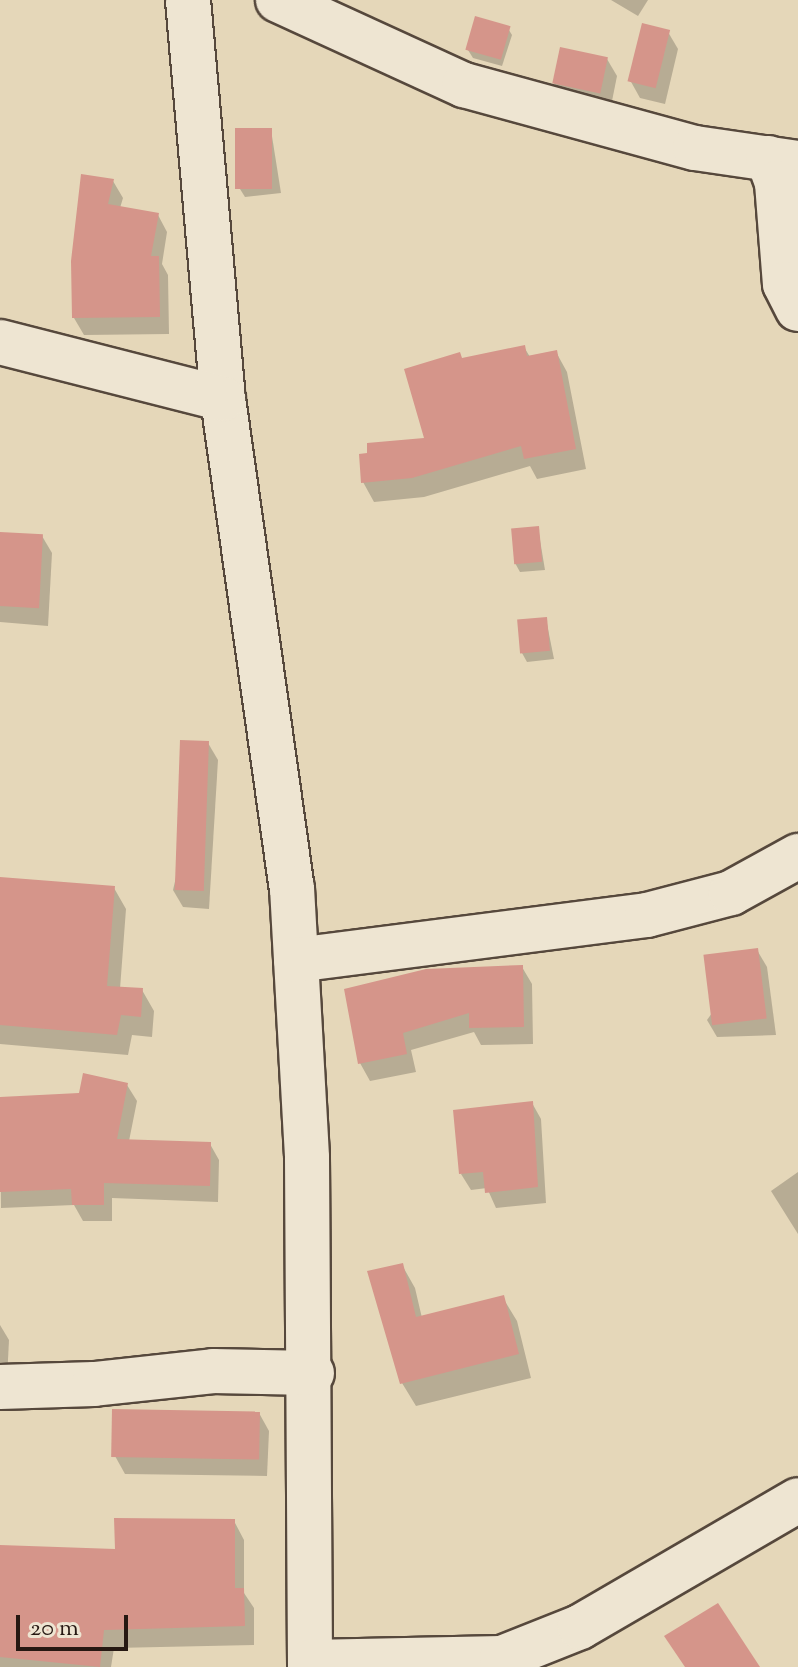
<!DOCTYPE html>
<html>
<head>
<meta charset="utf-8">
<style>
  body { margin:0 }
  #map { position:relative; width:798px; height:1667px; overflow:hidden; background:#e5d7b9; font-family:"Sorts Mill Goudy",serif }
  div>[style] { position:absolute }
  .shadow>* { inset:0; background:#0003 }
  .building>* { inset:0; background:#d5958a; transform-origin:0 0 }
  .roads { filter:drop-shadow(2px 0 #56483c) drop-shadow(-2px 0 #56483c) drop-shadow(0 2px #56483c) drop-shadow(0 -2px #56483c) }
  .minor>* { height:44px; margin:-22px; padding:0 22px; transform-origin:22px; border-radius:22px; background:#eee5d2 }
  span { translate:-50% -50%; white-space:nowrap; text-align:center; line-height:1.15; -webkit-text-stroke:7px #eee5d2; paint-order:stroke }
  .scale { position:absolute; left:16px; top:1615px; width:112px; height:36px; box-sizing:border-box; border:4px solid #261812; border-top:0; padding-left:10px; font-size:24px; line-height:28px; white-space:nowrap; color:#261812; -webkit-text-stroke:6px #eee5d2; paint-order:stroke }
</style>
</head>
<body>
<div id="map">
  <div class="shadow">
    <i style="clip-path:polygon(611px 0,648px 0,638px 16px)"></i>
    <i style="clip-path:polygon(507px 27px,512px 35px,502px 66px,473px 58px,468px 50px)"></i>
    <i style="clip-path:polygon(668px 32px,678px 49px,665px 104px,640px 98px,630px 80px)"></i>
    <i style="clip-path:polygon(607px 59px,617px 76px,610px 111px,564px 100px,554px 83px)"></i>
    <i style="clip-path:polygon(271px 130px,281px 193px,245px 197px,240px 189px)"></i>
    <i style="clip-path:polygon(113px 181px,123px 198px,120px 208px,158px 215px,167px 232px,162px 264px,168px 275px,169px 334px,84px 335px,74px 318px)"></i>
    <i style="clip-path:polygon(524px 347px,530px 357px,556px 352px,567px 372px,586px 469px,537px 479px,530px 466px,424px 497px,374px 502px,363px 482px,427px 440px,463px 360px)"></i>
    <i style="clip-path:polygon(538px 528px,545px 570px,520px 572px,515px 563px)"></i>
    <i style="clip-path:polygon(0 534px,42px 536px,52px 553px,48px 626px,0 622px)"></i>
    <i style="clip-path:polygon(546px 619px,554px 659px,527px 662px,522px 653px)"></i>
    <i style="clip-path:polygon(208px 743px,218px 760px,209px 909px,183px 907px,173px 890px)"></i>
    <i style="clip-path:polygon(0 879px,114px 888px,126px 909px,120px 989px,142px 990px,154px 1011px,152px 1037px,132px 1035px,128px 1055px,0 1044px)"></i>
    <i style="clip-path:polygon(757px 950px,767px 967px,776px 1035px,717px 1037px,707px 1020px)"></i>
    <i style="clip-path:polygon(522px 967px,532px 984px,533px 1044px,481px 1045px,474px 1032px,411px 1050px,416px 1072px,370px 1081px,360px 1063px,346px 990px)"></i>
    <i style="clip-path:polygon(127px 1085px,137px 1101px,129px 1141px,210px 1144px,219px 1160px,218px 1202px,112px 1198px,112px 1221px,83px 1221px,74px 1205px,1px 1208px,0 1099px,80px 1095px)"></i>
    <i style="clip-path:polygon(532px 1103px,541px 1119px,546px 1203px,496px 1208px,487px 1188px,471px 1190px,461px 1174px)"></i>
    <i style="clip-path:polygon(798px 1172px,798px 1234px,771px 1191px)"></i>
    <i style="clip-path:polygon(402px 1265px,415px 1288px,422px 1318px,503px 1298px,517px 1321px,531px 1378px,416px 1406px,402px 1383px)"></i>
    <i style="clip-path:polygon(0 1325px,9px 1340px,7px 1379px,0 1379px)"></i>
    <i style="clip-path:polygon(259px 1413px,269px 1431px,267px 1476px,125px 1474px,115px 1456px)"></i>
    <i style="clip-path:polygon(234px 1521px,244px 1540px,244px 1593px,254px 1608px,254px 1645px,114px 1648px,111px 1667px,0 1667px,0 1547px,117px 1551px)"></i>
  </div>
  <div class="building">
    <i style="left:475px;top:16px;width:37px;height:35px;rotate:16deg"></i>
    <i style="left:642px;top:23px;width:29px;height:60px;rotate:14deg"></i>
    <i style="left:560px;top:47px;width:49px;height:37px;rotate:12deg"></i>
    <i style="left:235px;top:128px;width:37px;height:61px"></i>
    <i style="clip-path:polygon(81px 174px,114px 179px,108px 204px,159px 213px,151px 256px,159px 256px,160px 317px,72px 318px,71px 261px)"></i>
    <i style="clip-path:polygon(525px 345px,527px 356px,557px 350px,576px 449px,524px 459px,521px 446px,412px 478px,361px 483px,359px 454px,367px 453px,367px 443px,424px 438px,404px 369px,460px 352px,462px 358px)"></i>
    <i style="left:539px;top:526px;width:36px;height:28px;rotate:85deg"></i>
    <i style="left:0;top:532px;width:43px;height:74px;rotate:3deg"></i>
    <i style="left:547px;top:617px;width:34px;height:30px;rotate:85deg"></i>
    <i style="left:180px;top:740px;width:29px;height:150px;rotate:2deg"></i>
    <i style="clip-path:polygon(0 877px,115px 886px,107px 986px,143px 988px,141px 1017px,121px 1015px,117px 1035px,0 1025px)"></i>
    <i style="left:758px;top:948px;width:71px;height:55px;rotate:83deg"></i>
    <i style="clip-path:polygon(523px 965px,524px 1027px,469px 1028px,469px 1013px,403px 1033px,407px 1054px,358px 1064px,344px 989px,426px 969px)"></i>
    <i style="clip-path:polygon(83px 1073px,128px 1083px,117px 1139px,211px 1142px,210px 1186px,104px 1183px,104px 1205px,72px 1205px,71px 1189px,0 1192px,0 1097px,79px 1093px)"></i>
    <i style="clip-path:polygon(533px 1101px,538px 1187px,485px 1193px,483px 1172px,459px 1174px,453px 1110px)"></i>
    <i style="clip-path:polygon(403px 1263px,416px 1317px,504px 1295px,519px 1354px,400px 1384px,367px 1271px)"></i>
    <i style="left:112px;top:1409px;width:148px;height:48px;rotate:1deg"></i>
    <i style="clip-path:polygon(114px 1518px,235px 1519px,235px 1588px,244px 1588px,245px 1626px,104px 1630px,100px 1667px,0 1657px,0 1545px,115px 1549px)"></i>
    <i style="clip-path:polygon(718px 1603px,760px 1667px,685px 1667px,664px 1636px)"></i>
  </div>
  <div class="roads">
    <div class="minor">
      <i style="left:188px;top:0;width:401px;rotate:85deg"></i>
      <i style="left:223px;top:399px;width:494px;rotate:82deg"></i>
      <i style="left:292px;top:888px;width:270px;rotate:86.8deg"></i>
      <i style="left:307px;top:1158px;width:509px;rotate:89.66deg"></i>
      <i style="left:278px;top:0;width:205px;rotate:24.6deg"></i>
      <i style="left:464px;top:85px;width:239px;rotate:15.3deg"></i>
      <i style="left:695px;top:148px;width:104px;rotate:8.3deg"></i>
      <i style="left:768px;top:158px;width:27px;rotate:70deg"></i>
      <i style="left:777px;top:183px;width:101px;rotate:85.5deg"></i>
      <i style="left:785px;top:284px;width:28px;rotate:63deg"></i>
      <i style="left:0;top:342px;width:230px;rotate:14.3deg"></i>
      <i style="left:296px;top:960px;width:354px;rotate:-7.3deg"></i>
      <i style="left:647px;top:915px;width:87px;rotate:-14.7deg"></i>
      <i style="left:731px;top:893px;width:77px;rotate:-28.9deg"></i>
      <i style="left:0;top:1387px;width:94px;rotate:-1.8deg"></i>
      <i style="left:94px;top:1384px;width:120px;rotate:-6.2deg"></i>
      <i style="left:213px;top:1371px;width:99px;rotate:1.2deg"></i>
      <i style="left:310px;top:1662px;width:192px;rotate:-1.2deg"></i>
      <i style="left:502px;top:1658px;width:84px;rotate:-21.7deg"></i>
      <i style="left:580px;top:1627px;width:252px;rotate:-30.2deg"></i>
    </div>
  </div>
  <div class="scale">20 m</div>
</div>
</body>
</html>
